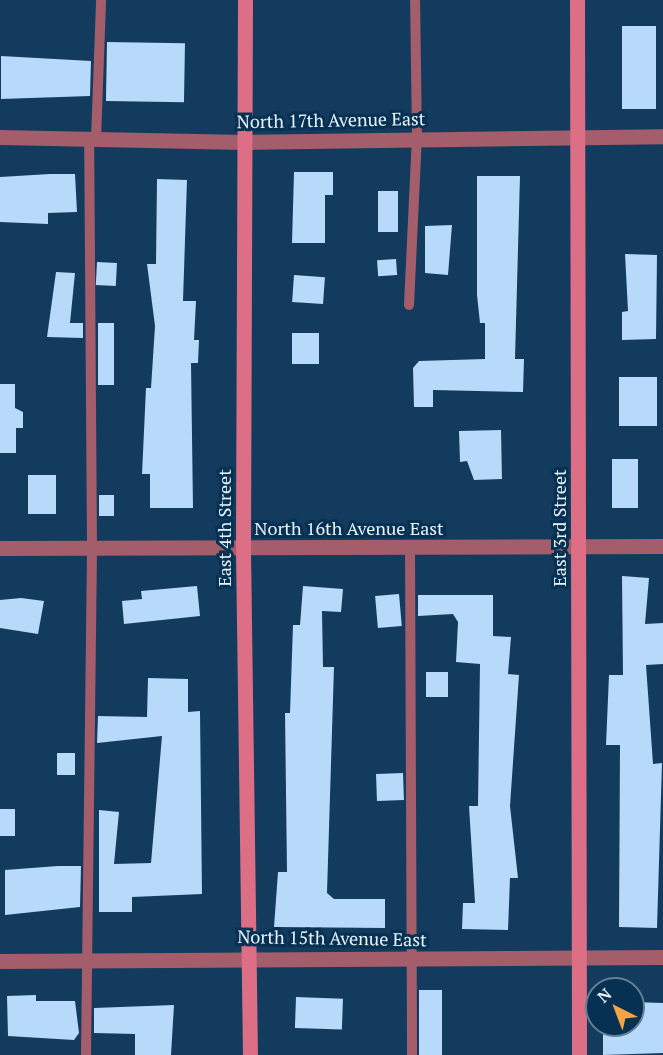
<!DOCTYPE html>
<html>
<head>
<meta charset="utf-8">
<style>
  body { margin:0 }
  #map { position:relative; width:663px; height:1055px; overflow:hidden; background:#133b5d; font-family:"PT Serif",serif }
  div>[style] { position:absolute }
  .building>* { inset:0; background:#b7d9fa; transform-origin:0 0 }
  .lane>* { height:10px; margin:-5px; padding:0 5px; transform-origin:5px; border-radius:5px; background:#a35d6b }
  .street>* { height:15px; margin:-7.5px; padding:0 7.5px; transform-origin:7.5px; border-radius:7.5px; background:#a35d6b }
  .secondary>* { height:15px; margin:-7.5px; padding:0 7.5px; transform-origin:7.5px; border-radius:7.5px; background:#dc6e86 }
  span { translate:-50% -50%; white-space:nowrap; text-align:center; line-height:1.15; -webkit-text-stroke:6px #063152; paint-order:stroke }
  .street-label { font-size:18px; color:#ebf4fc }
  .north { position:absolute; left:585px; top:977px; width:60px; height:60px; box-sizing:border-box; background:#063152; border:2px solid #627f96; border-radius:50%; rotate:318deg; font-size:16px; font-weight:700; line-height:24px; text-align:center; color:#ebf4fc }
  .north::after { content:''; display:block; margin:auto; width:21px; height:27px; background:#f4a443; clip-path:polygon(50% 0,100% 100%,50% 72%,0 100%) }
</style>
</head>
<body>
<div id="map">
  <div class="building">
    <i style="left:622px;top:26px;width:34px;height:83px"></i>
    <i style="left:107px;top:42px;width:78px;height:59px;rotate:1deg"></i>
    <i style="clip-path:polygon(1px 56px,91px 61px,90px 96px,1px 99px)"></i>
    <i style="clip-path:polygon(294px 172px,333px 172px,333px 195px,325px 195px,325px 243px,292px 243px)"></i>
    <i style="clip-path:polygon(50px 174px,75px 174px,77px 212px,48px 213px,48px 224px,0 222px,0 177px)"></i>
    <i style="clip-path:polygon(477px 176px,520px 176px,515px 359px,524px 359px,523px 392px,433px 390px,433px 407px,414px 407px,413px 368px,419px 361px,485px 359px,485px 323px,480px 323px,477px 295px)"></i>
    <i style="clip-path:polygon(157px 179px,187px 180px,183px 301px,196px 301px,194px 340px,199px 340px,198px 363px,191px 363px,193px 508px,150px 508px,150px 474px,142px 474px,146px 388px,151px 388px,155px 326px,147px 264px,156px 264px)"></i>
    <i style="left:378px;top:191px;width:20px;height:41px"></i>
    <i style="clip-path:polygon(452px 225px,448px 275px,425px 273px,425px 226px)"></i>
    <i style="clip-path:polygon(625px 254px,657px 255px,656px 339px,622px 340px,622px 312px,628px 311px)"></i>
    <i style="left:396px;top:259px;width:16px;height:19px;rotate:86deg"></i>
    <i style="left:97px;top:262px;width:20px;height:23px;rotate:3deg"></i>
    <i style="clip-path:polygon(56px 272px,75px 273px,70px 323px,83px 323px,83px 338px,47px 337px)"></i>
    <i style="left:294px;top:275px;width:31px;height:27px;rotate:4deg"></i>
    <i style="left:98px;top:323px;width:16px;height:62px"></i>
    <i style="left:292px;top:333px;width:27px;height:31px"></i>
    <i style="left:657px;top:377px;width:49px;height:38px;rotate:90deg"></i>
    <i style="clip-path:polygon(0 384px,15px 384px,15px 408px,23px 412px,23px 428px,16px 428px,16px 453px,0 453px)"></i>
    <i style="clip-path:polygon(501px 430px,502px 479px,474px 480px,467px 461px,460px 462px,459px 431px)"></i>
    <i style="left:612px;top:459px;width:26px;height:49px"></i>
    <i style="left:28px;top:475px;width:28px;height:39px"></i>
    <i style="left:99px;top:495px;width:15px;height:21px"></i>
    <i style="clip-path:polygon(622px 576px,649px 578px,645px 624px,663px 623px,663px 664px,646px 665px,653px 764px,662px 763px,657px 928px,619px 927px,620px 745px,606px 745px,609px 675px,623px 675px)"></i>
    <i style="clip-path:polygon(197px 586px,200px 616px,124px 624px,122px 601px,142px 599px,141px 591px)"></i>
    <i style="clip-path:polygon(303px 586px,343px 589px,341px 612px,322px 611px,323px 667px,334px 667px,327px 893px,334px 899px,385px 899px,385px 928px,274px 927px,278px 872px,287px 872px,285px 713px,290px 713px,293px 625px,300px 625px)"></i>
    <i style="left:399px;top:594px;width:32px;height:24px;rotate:85deg"></i>
    <i style="clip-path:polygon(418px 595px,493px 595px,493px 636px,511px 637px,508px 674px,519px 675px,510px 806px,518px 878px,510px 878px,508px 930px,462px 929px,463px 903px,475px 903px,469px 806px,478px 806px,480px 664px,456px 662px,458px 622px,453px 614px,418px 616px)"></i>
    <i style="clip-path:polygon(21px 598px,44px 601px,38px 634px,0 628px,0 600px)"></i>
    <i style="left:426px;top:672px;width:22px;height:25px"></i>
    <i style="clip-path:polygon(148px 678px,188px 679px,188px 712px,200px 711px,202px 894px,132px 897px,132px 912px,99px 912px,99px 810px,119px 812px,114px 864px,151px 863px,162px 736px,97px 743px,98px 716px,147px 717px)"></i>
    <i style="left:57px;top:753px;width:18px;height:22px"></i>
    <i style="left:403px;top:773px;width:27px;height:27px;rotate:88deg"></i>
    <i style="left:0;top:809px;width:15px;height:27px"></i>
    <i style="clip-path:polygon(58px 866px,81px 866px,80px 907px,5px 915px,5px 870px)"></i>
    <i style="left:419px;top:990px;width:23px;height:65px"></i>
    <i style="clip-path:polygon(36px 995px,36px 1001px,75px 1001px,79px 1033px,74px 1040px,8px 1036px,7px 996px)"></i>
    <i style="left:296px;top:997px;width:47px;height:31px;rotate:2deg"></i>
    <i style="clip-path:polygon(633px 1002px,663px 1003px,663px 1053px,603px 1055px,603px 1025px,633px 1025px)"></i>
    <i style="clip-path:polygon(174px 1005px,171px 1055px,135px 1055px,135px 1034px,94px 1033px,94px 1008px)"></i>
  </div>
  <div class="lane">
    <i style="left:96px;top:139px;width:139px;rotate:-87.9deg"></i>
    <i style="left:409px;top:305px;width:167px;rotate:-87.3deg"></i>
    <i style="left:417px;top:138px;width:138px;rotate:-90.8deg"></i>
    <i style="left:410px;top:547px;width:508px;rotate:89.77deg"></i>
    <i style="left:86px;top:1055px;width:507px;rotate:-89.32deg"></i>
    <i style="left:92px;top:548px;width:409px;rotate:-90.4deg"></i>
  </div>
  <div class="street">
    <i style="left:0;top:137px;width:244px;rotate:1.2deg"></i>
    <i style="left:244px;top:142px;width:419px;rotate:-0.8deg"></i>
    <i style="left:0;top:548px;width:663px;rotate:-0.17deg"></i>
    <i style="left:0;top:961px;width:663px;rotate:-0.35deg"></i>
  </div>
  <div class="secondary">
    <i style="left:245px;top:0;width:549px;rotate:90.21deg"></i>
    <i style="left:243px;top:549px;width:506px;rotate:89.21deg"></i>
    <i style="left:577px;top:0;width:1055px;rotate:89.89deg"></i>
  </div>
  <div class="street-label">
    <span style="left:331px;top:120px;rotate:-1deg">North 17th Avenue East</span>
    <span style="left:224px;top:528px;rotate:-90deg">East 4th Street</span>
    <span style="left:349px;top:528px">North 16th Avenue East</span>
    <span style="left:559px;top:528px;rotate:-90deg">East 3rd Street</span>
    <span style="left:332px;top:938px;rotate:1deg">North 15th Avenue East</span>
  </div>
  <div class="north">N</div>
</div>
</body>
</html>
